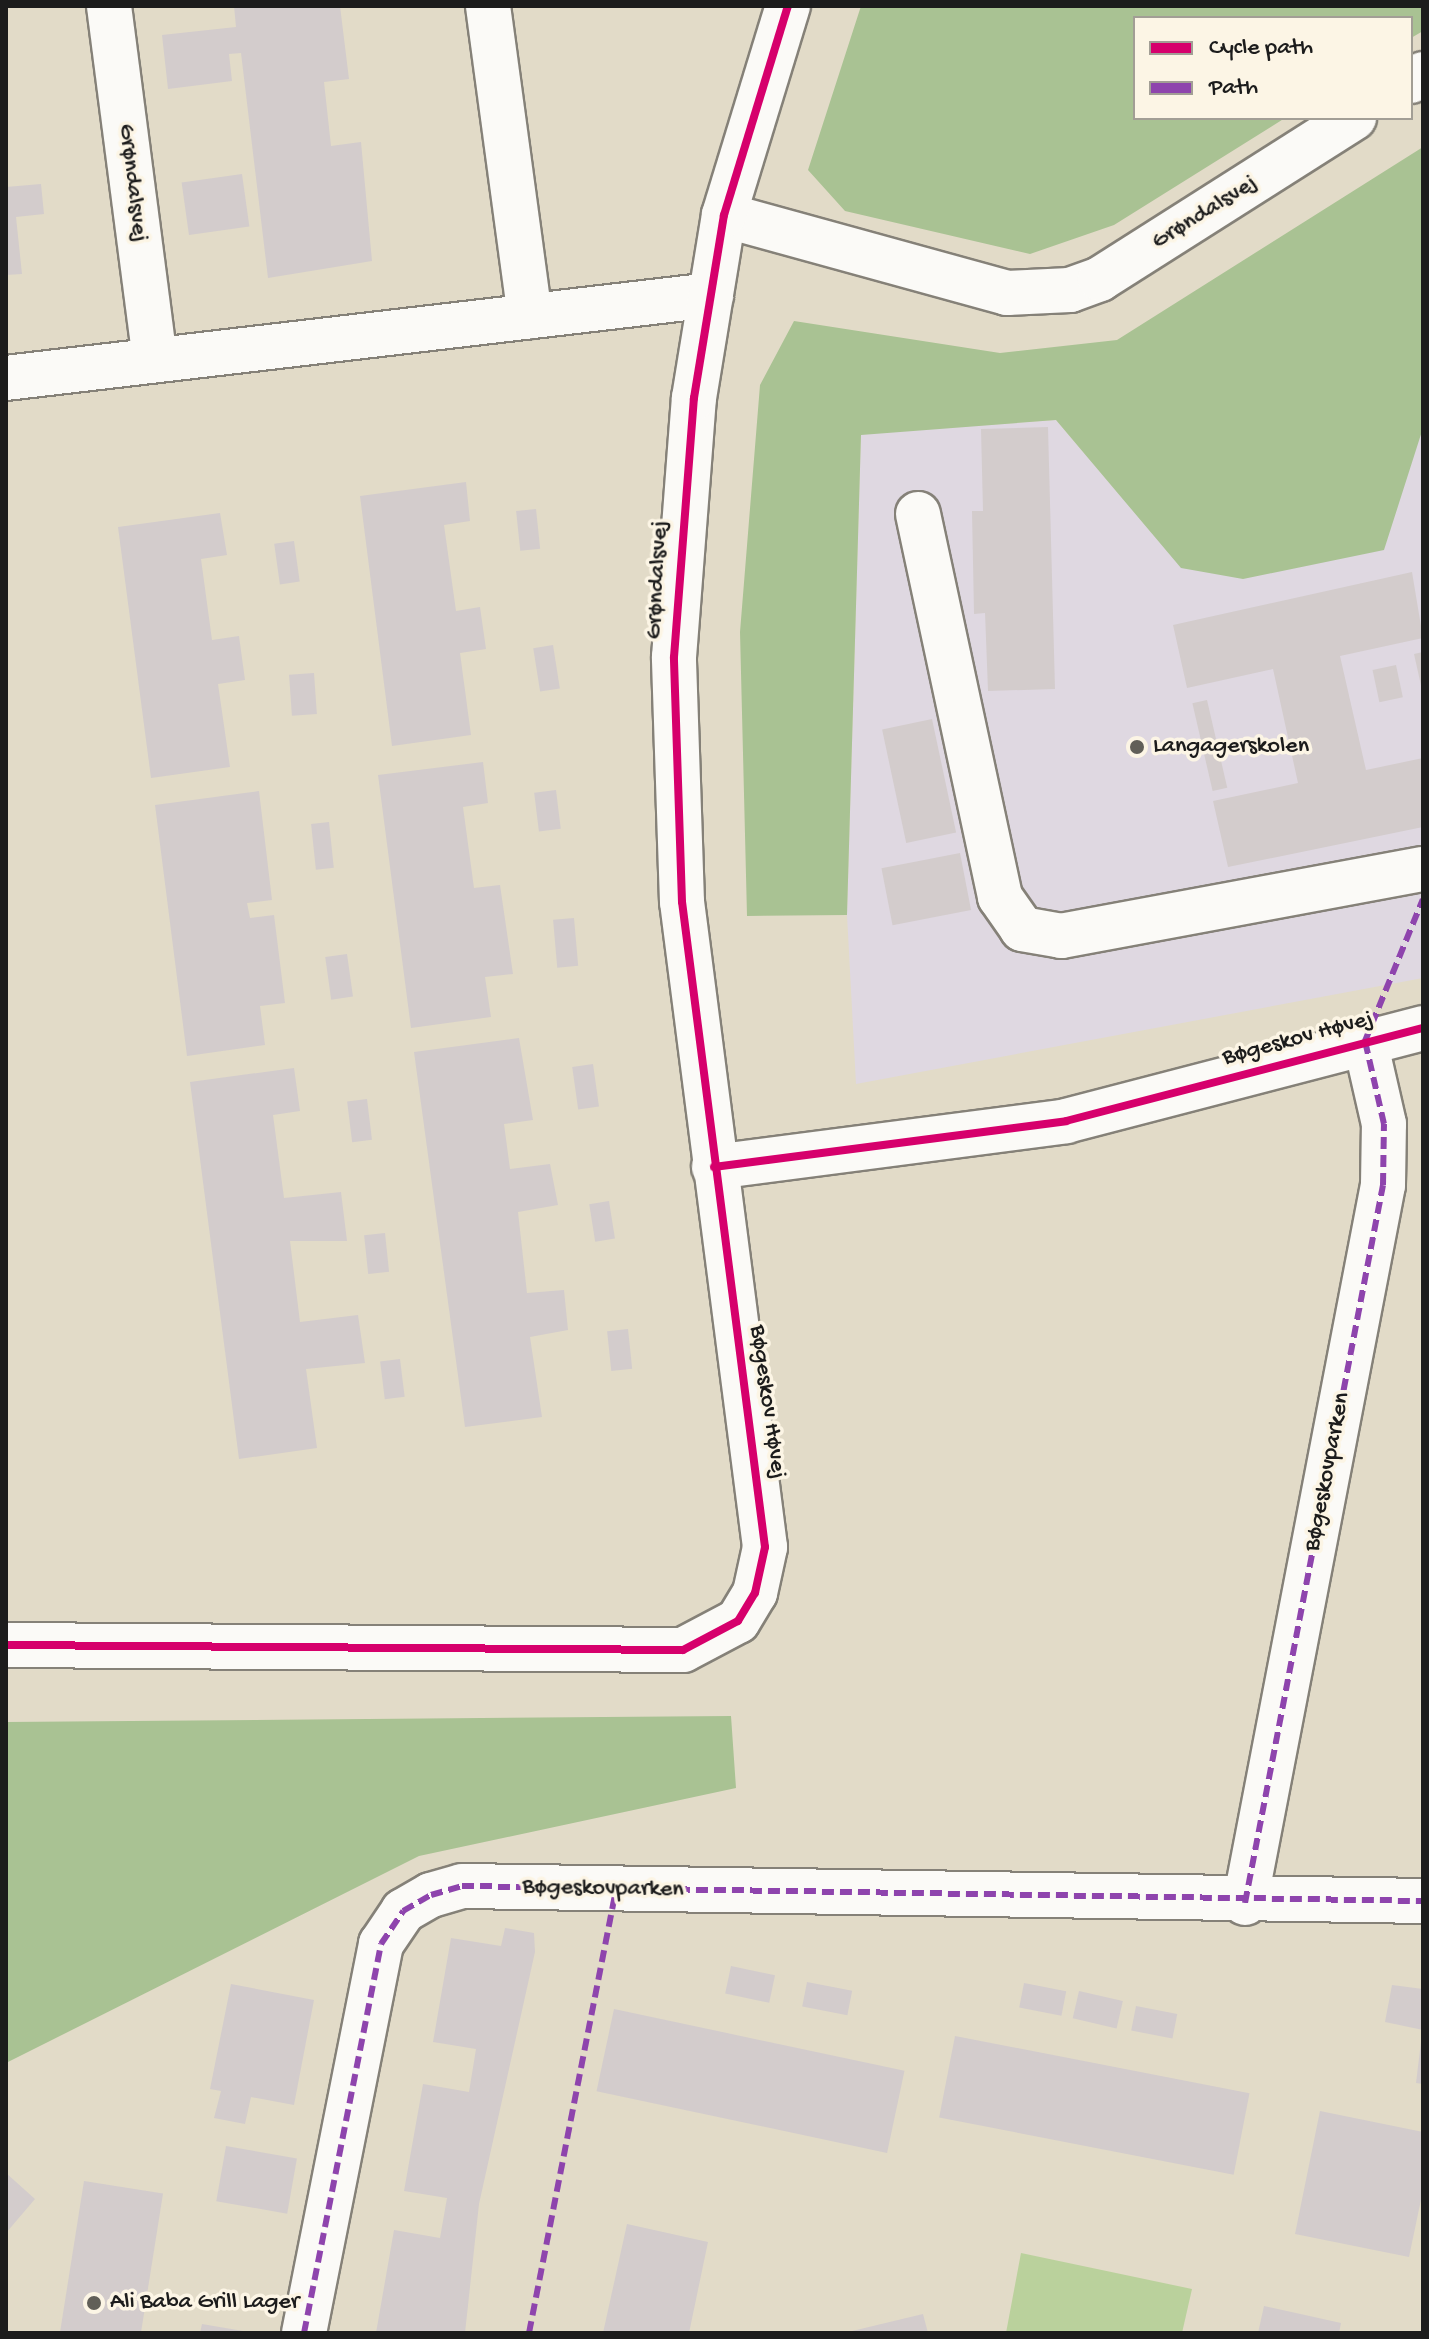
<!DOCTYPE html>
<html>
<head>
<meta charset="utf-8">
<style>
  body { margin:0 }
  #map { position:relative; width:1429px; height:2339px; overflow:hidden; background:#e2dbc8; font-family:"Gochi Hand",sans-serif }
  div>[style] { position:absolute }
  .built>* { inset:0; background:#dfd8e1 }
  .green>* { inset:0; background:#bad19c }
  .forest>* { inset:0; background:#a9c293 }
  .building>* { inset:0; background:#d3cccc; transform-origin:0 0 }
  .roads { filter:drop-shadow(2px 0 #858178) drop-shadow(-2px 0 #858178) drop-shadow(0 2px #858178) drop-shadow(0 -2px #858178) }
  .street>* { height:44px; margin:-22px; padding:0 22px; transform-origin:22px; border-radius:22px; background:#fbfaf7 }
  .secondary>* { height:44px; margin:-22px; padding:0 22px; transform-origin:22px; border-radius:22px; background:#fbfaf7 }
  .quiet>* { height:6px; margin-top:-3px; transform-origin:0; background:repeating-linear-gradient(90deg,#8e44ad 0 12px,transparent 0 18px) }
  .cycleway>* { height:8px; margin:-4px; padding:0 4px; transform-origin:4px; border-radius:4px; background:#d6006c }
  .dots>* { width:22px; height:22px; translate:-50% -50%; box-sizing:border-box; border:4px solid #fcf5e5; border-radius:50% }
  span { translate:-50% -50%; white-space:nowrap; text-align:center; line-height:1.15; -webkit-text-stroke:7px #fcf5e5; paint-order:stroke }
  .street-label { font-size:24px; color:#1c1c1c }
  .poi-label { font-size:24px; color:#1c1c1c }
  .left { translate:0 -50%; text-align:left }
  .frame { position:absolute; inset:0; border:8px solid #1c1c1c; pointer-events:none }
  .legend { position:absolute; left:1133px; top:16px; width:280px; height:104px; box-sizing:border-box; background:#fcf5e5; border:2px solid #a29e95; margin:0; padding:10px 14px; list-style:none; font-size:24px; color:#1c1c1c }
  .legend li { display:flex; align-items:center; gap:16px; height:40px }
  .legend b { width:40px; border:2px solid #a29e95 }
</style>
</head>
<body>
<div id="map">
  <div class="built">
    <i style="clip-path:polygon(1056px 420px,1181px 567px,1423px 428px,1423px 978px,856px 1084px,847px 915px,861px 434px)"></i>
  </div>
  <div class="green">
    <i style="clip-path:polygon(1021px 2253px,1192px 2289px,1182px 2333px,1006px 2333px)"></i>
  </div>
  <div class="forest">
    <i style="clip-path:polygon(861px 6px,1423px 6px,1423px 31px,1411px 38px,1411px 18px,1135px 18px,1135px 118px,1285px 118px,1114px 225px,1030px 254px,845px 211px,808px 170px)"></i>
    <i style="clip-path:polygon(1423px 147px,1423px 428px,1384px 550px,1243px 579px,1181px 568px,1056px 420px,861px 435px,847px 915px,747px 916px,740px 632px,760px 385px,794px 321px,1000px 353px,1117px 340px)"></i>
    <i style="clip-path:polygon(731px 1716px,736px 1788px,419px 1856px,6px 2063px,6px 1722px)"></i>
  </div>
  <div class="building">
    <i style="clip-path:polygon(234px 6px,340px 6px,349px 79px,324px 82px,331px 146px,361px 142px,372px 261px,268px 278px,241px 53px,229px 54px,232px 81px,168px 89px,162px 35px,236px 27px)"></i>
    <i style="left:242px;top:174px;width:53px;height:61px;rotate:82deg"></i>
    <i style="clip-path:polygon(41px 184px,44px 214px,16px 217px,22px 274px,6px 275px,6px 187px)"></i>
    <i style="clip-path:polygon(1048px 427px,1055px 689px,988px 691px,985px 613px,974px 614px,972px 511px,983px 511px,981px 429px)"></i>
    <i style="clip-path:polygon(466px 482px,470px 521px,444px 525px,456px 611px,480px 607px,486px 649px,460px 653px,471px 735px,392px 746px,360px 496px)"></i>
    <i style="left:536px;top:509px;width:40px;height:20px;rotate:84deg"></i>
    <i style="clip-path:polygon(220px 513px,227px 555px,201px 559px,212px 640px,239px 636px,245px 680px,218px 684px,230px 767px,151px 778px,118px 527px)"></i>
    <i style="left:294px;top:541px;width:41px;height:20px;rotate:82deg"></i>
    <i style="clip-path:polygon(1412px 572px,1423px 638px,1340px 656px,1366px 770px,1423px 758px,1423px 827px,1228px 867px,1213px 801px,1298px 783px,1273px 669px,1187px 688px,1173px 625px)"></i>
    <i style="left:553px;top:645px;width:44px;height:20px;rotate:81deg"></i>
    <i style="clip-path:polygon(1423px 652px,1423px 690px,1422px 690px,1414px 654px)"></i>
    <i style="left:1396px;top:665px;width:33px;height:24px;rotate:78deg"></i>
    <i style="left:314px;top:673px;width:41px;height:25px;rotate:86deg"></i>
    <i style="left:1207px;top:700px;width:90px;height:15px;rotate:77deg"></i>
    <i style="left:932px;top:719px;width:116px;height:51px;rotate:78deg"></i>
    <i style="clip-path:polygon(483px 762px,488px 803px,463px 807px,474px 888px,500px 885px,513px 974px,485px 977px,491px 1017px,411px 1028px,378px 775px)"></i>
    <i style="left:556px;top:790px;width:39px;height:22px;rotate:83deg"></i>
    <i style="clip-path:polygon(259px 791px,272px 900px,247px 903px,250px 918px,274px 915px,285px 1003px,260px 1006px,265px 1045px,187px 1056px,155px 805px)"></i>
    <i style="left:329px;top:822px;width:46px;height:18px;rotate:84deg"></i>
    <i style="left:960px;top:853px;width:58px;height:80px;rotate:79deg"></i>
    <i style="left:574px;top:918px;width:48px;height:21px;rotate:85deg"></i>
    <i style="left:347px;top:954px;width:43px;height:22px;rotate:82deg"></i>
    <i style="clip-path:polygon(519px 1038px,533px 1120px,504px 1124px,510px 1169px,550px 1164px,558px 1205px,518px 1212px,527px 1293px,564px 1290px,568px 1330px,530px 1337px,542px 1417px,465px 1427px,414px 1052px)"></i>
    <i style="left:593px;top:1064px;width:43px;height:21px;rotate:82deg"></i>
    <i style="clip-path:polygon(294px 1068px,300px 1111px,273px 1115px,284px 1198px,341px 1192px,347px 1241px,290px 1241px,300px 1322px,358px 1315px,365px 1363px,306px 1369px,317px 1448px,239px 1459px,190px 1082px)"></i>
    <i style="left:367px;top:1099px;width:41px;height:20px;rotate:83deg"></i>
    <i style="left:609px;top:1201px;width:38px;height:20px;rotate:81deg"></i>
    <i style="left:385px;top:1233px;width:39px;height:21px;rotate:84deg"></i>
    <i style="left:628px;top:1329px;width:40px;height:21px;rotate:84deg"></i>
    <i style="left:400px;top:1359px;width:38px;height:20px;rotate:83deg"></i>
    <i style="clip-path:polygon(505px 1928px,534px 1933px,535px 1952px,479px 2204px,465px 2333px,376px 2333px,394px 2230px,440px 2238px,447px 2198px,404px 2191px,423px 2084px,469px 2092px,476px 2049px,433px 2042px,451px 1938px,501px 1946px)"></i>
    <i style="left:731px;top:1966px;width:45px;height:28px;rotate:12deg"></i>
    <i style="left:807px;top:1982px;width:46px;height:25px;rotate:11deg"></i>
    <i style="left:1024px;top:1983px;width:43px;height:25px;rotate:11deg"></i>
    <i style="clip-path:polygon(231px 1984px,314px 2000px,294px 2105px,251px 2097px,245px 2124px,214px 2118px,221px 2091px,210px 2089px)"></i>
    <i style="clip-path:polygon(1392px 1985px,1423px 1989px,1423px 2030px,1385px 2022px)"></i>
    <i style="left:1079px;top:1991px;width:45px;height:28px;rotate:13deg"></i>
    <i style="left:1136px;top:2006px;width:42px;height:25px;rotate:11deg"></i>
    <i style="left:614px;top:2009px;width:297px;height:84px;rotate:12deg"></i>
    <i style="left:955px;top:2036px;width:300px;height:83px;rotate:11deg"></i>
    <i style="clip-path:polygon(1421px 2042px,1423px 2043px,1423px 2084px,1416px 2083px)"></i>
    <i style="clip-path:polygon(1320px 2111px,1423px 2132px,1423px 2190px,1409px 2257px,1295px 2234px)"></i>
    <i style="left:226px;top:2146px;width:72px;height:56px;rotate:10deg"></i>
    <i style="clip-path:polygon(6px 2173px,35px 2199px,6px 2233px)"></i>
    <i style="left:84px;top:2181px;width:80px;height:154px;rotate:9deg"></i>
    <i style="clip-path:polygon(627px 2224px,708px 2242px,689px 2333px,603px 2333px)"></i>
    <i style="clip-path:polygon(1264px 2306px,1341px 2323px,1339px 2333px,1258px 2333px)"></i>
    <i style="clip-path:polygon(923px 2314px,928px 2333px,848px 2333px,848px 2332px)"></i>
    <i style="clip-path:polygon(202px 2324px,243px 2331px,243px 2333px,200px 2333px)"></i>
  </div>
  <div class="roads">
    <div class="street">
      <i style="left:109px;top:6px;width:357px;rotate:82.6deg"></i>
      <i style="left:488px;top:6px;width:313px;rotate:82.3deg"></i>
      <i style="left:1411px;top:81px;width:14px;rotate:-30deg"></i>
      <i style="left:724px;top:215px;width:294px;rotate:15.4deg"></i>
      <i style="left:1007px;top:293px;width:63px;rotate:-2.7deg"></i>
      <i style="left:1070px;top:290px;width:32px;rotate:-20deg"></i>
      <i style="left:1100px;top:279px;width:301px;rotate:-32.4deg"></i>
      <i style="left:6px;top:378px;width:710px;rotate:-6.71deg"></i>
      <i style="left:918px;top:514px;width:392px;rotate:77.9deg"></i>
      <i style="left:1000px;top:897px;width:39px;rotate:55deg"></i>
      <i style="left:1022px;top:929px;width:40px;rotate:10deg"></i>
      <i style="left:1061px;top:936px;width:368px;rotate:-10.5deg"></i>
      <i style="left:714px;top:1167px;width:355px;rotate:-7.4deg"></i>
      <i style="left:1066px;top:1121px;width:369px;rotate:-14.6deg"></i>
      <i style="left:1245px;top:1903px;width:731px;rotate:-79.12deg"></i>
      <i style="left:1383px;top:1185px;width:61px;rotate:-89.1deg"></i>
      <i style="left:1384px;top:1124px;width:85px;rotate:-102.9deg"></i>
      <i style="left:304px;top:2333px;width:397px;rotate:-78.8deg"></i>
      <i style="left:381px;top:1944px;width:40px;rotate:-56deg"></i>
      <i style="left:403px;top:1911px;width:32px;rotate:-30deg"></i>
      <i style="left:431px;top:1895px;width:32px;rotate:-16deg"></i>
      <i style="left:462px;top:1886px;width:961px;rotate:0.89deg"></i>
    </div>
    <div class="secondary">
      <i style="left:6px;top:1645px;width:677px;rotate:0.42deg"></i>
      <i style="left:683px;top:1650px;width:62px;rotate:-27.8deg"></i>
      <i style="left:738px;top:1621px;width:33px;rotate:-59deg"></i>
      <i style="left:755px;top:1593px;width:47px;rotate:-77.7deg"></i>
      <i style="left:765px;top:1547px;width:650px;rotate:-97.33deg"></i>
      <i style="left:682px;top:902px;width:245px;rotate:-91.9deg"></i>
      <i style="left:674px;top:657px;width:260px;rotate:-85.6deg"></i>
      <i style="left:694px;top:398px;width:185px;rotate:-80.7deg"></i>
      <i style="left:724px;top:215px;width:219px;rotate:-73deg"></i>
    </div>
  </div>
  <div class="quiet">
    <i style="left:1245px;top:1903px;width:731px;rotate:-79.12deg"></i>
    <i style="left:1383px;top:1185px;width:61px;rotate:-89.1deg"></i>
    <i style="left:1384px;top:1124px;width:85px;rotate:-102.9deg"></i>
    <i style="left:1365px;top:1041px;width:153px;rotate:-67.8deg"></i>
    <i style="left:304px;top:2333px;width:397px;rotate:-78.8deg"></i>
    <i style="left:381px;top:1944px;width:40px;rotate:-56deg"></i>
    <i style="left:403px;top:1911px;width:32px;rotate:-30deg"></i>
    <i style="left:431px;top:1895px;width:32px;rotate:-16deg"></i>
    <i style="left:462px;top:1886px;width:961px;rotate:0.89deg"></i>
    <i style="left:529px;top:2333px;width:452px;rotate:-78.9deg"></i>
  </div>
  <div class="cycleway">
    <i style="left:714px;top:1167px;width:355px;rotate:-7.4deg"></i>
    <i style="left:1066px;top:1121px;width:369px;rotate:-14.6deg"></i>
    <i style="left:6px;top:1645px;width:677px;rotate:0.42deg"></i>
    <i style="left:683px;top:1650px;width:62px;rotate:-27.8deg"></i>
    <i style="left:738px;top:1621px;width:33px;rotate:-59deg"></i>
    <i style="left:755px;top:1593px;width:47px;rotate:-77.7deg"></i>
    <i style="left:765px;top:1547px;width:650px;rotate:-97.33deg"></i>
    <i style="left:682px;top:902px;width:245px;rotate:-91.9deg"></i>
    <i style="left:674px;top:657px;width:260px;rotate:-85.6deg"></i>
    <i style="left:694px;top:398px;width:185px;rotate:-80.7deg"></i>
    <i style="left:724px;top:215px;width:219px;rotate:-73deg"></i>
  </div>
  <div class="dots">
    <i style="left:1137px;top:747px;background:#615f58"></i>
    <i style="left:94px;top:2303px;background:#615f58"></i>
  </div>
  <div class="street-label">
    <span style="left:132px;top:183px;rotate:83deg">Grøndalsvej</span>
    <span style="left:1205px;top:213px;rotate:-32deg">Grøndalsvej</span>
    <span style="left:658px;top:580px;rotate:-87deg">Grøndalsvej</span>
    <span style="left:1298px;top:1039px;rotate:-15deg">Bøgeskov Høvej</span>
    <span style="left:767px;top:1402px;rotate:82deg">Bøgeskov Høvej</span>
    <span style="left:1328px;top:1472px;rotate:-79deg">Bøgeskovparken</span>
    <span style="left:603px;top:1889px;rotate:1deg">Bøgeskovparken</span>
  </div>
  <div class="poi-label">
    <span class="left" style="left:1153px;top:747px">Langagerskolen</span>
    <span class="left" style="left:110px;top:2303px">Ali Baba Grill Lager</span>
  </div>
  <div class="frame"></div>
  <ul class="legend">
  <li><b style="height:10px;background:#d6006c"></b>Cycle path</li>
  <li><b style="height:10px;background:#8e44ad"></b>Path</li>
  </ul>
</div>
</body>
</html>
